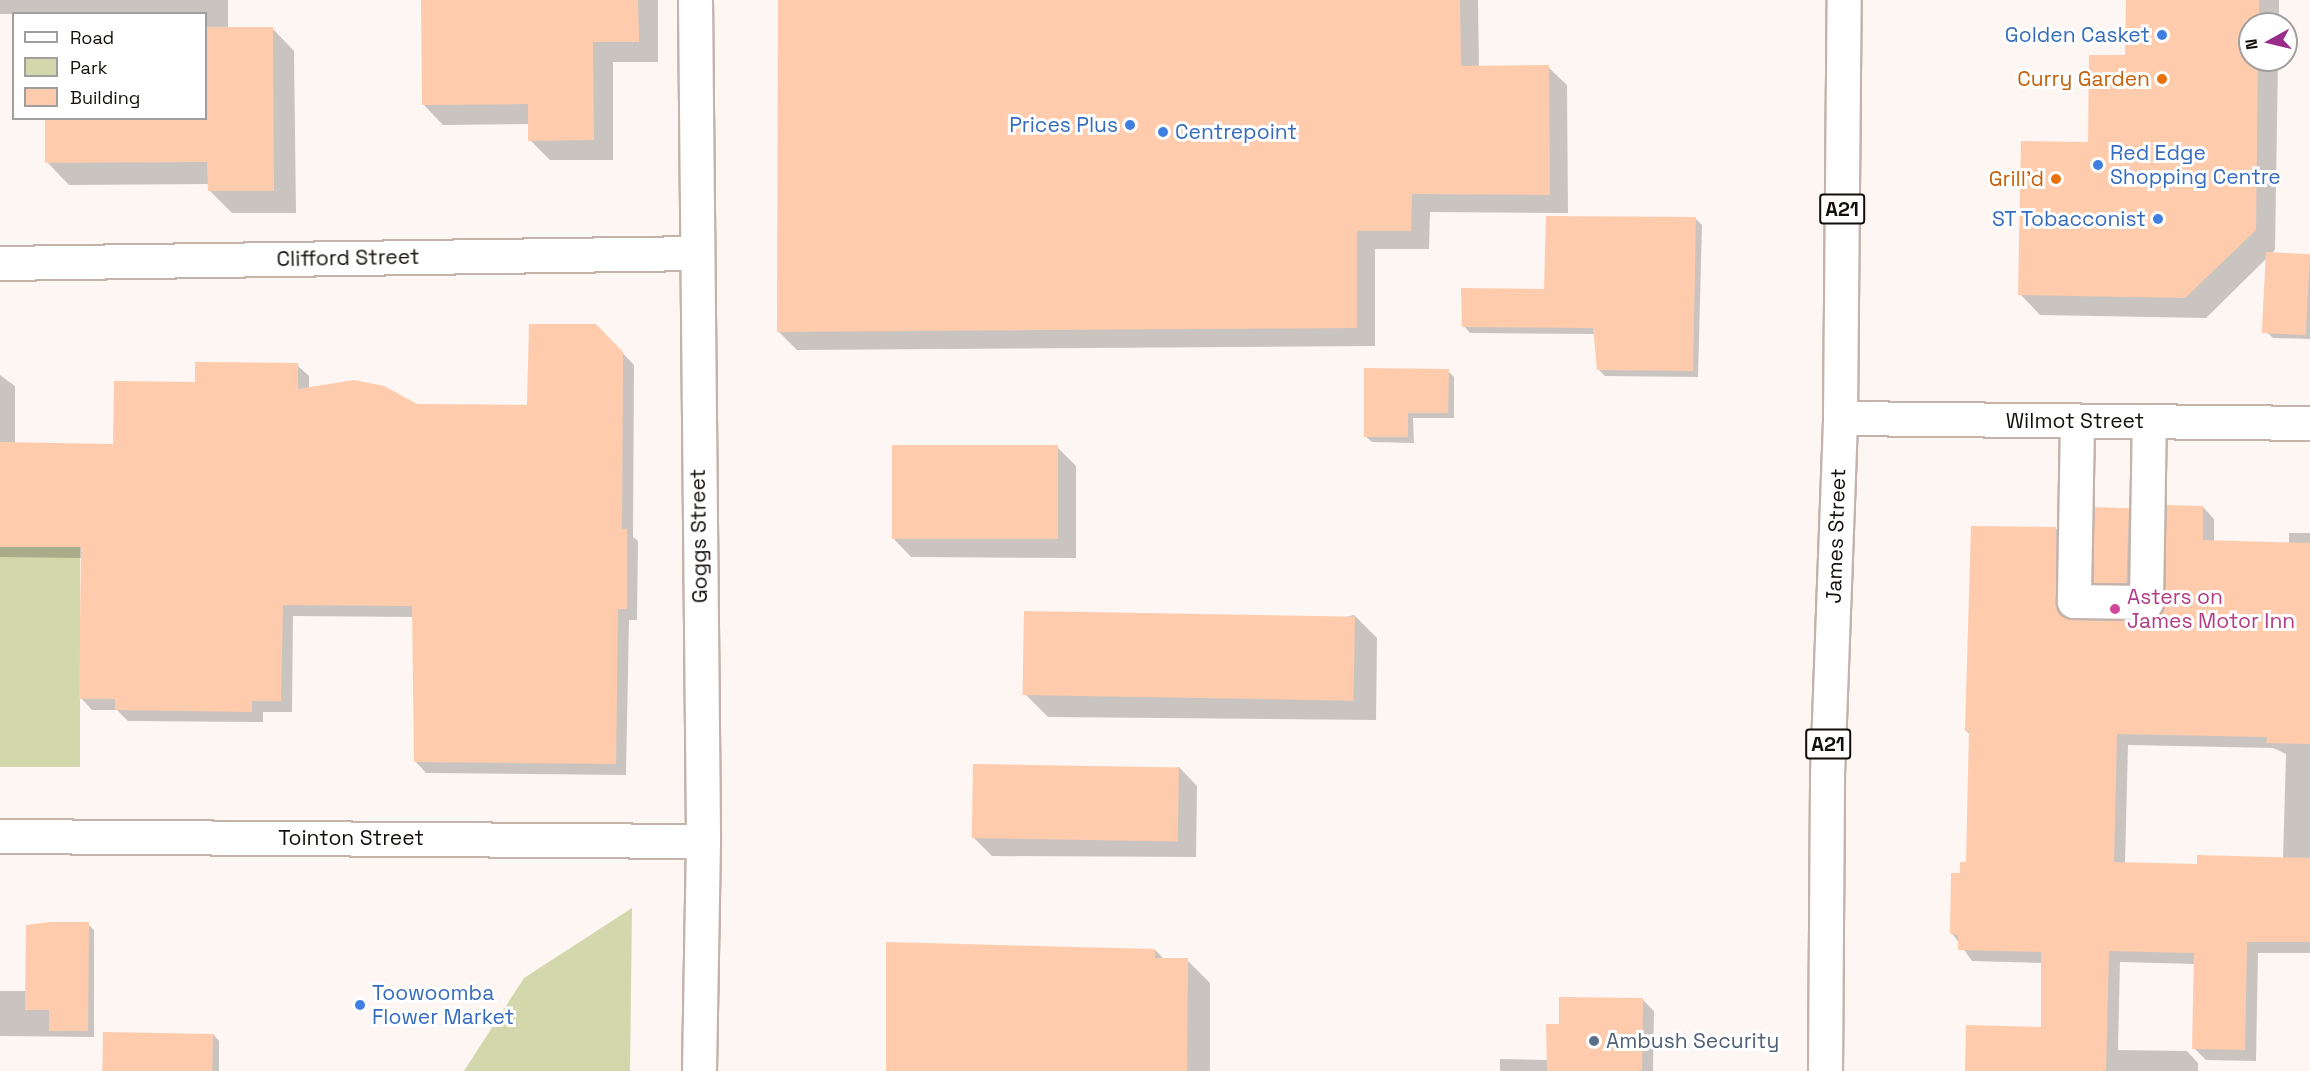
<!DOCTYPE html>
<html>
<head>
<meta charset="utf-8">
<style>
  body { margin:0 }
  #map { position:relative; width:2310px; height:1071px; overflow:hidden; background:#fdf6f2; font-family:"Space Grotesk",sans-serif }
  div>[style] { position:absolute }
  .green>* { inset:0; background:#d2d8ab; transform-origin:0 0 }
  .shadow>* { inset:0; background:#0003 }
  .building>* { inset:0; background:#ffcbad; transform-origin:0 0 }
  .roads { filter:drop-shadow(2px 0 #c3b3ab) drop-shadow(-2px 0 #c3b3ab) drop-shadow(0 2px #c3b3ab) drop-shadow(0 -2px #c3b3ab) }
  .minor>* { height:33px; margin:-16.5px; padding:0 16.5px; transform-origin:16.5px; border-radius:16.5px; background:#fff }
  .highway>* { height:33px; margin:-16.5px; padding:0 16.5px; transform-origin:16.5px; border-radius:16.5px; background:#fff }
  .dots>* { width:16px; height:16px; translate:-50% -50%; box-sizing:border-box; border:3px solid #fff; border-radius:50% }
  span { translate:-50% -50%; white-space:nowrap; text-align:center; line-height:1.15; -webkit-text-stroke:6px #fff; paint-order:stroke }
  .shield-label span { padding:2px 4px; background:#fff; border:2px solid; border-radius:4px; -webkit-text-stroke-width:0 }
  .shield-label { font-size:20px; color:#130e0b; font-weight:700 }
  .shop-label { font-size:21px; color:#366cbe }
  .right { translate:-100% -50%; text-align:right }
  .left { translate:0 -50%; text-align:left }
  .food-label { font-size:21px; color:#c56008 }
  .street-label { font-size:21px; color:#130e0b }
  .hotel-label { font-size:21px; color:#b23c85 }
  .service-label { font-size:21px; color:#4e5e75 }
  .legend { position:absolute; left:12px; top:12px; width:195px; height:108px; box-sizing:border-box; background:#fff; border:2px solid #a19f9d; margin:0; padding:8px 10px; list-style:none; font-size:18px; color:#130e0b }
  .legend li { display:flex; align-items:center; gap:12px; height:30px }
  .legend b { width:30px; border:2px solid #a19f9d }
  .north { position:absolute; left:2238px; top:12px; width:60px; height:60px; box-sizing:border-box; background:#fff; border:2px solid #a19f9d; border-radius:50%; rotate:262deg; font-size:16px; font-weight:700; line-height:24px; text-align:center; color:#130e0b }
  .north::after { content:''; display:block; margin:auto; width:21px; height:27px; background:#992b8b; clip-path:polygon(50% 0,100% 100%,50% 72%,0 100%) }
</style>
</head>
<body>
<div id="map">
  <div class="green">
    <i style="left:0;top:547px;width:80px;height:220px"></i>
    <i style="clip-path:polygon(632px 908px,630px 1071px,464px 1071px,524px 978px)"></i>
  </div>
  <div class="shadow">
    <i style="clip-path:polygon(0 0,228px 0,228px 29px,272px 28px,294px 51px,296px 213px,232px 213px,209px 190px,209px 184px,69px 185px,47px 162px,206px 118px,206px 14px,0 14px)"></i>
    <i style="clip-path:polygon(422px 0,658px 0,658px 62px,613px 62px,613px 160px,550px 160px,530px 140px,530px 124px,443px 125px,423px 104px)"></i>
    <i style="clip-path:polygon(779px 0,1478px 0,1479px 67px,1548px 67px,1567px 85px,1568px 213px,1430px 212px,1429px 249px,1375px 249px,1375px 346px,797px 350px,778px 331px)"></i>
    <i style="clip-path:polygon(2128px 0,2279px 0,2279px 24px,2250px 24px,2250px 60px,2278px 60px,2275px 250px,2271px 254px,2310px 255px,2310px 339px,2273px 338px,2267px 332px,2268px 257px,2206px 318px,2040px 315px,2020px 294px,2127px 57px)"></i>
    <i style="clip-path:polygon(1696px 219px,1702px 225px,1698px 377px,1605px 376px,1599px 370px,1595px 334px,1470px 333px,1464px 326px)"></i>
    <i style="clip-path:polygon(596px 325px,634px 365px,633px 537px,638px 541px,637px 620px,629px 620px,626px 775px,426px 773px,415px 761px,414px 617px,293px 616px,292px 712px,263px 712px,263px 722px,128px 721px,117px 710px,92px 710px,81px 698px,82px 558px,0 557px,0 375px,15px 386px,15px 444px,115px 446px,197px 383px,297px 365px,309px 376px,309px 389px,416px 405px,529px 407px)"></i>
    <i style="clip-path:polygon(1448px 371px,1454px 377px,1454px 418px,1413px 418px,1414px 443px,1372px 442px,1365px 436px)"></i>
    <i style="clip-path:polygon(1058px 448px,1076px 466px,1076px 558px,911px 557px,893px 538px)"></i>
    <i style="clip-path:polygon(evenodd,2168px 507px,2203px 507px,2214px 519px,2214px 542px,2289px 544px,2289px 533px,2310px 533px,2310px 953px,2258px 953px,2256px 1061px,2206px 1060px,2194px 1048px,2196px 964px,2120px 962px,2118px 1050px,2187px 1051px,2198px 1063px,2198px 1071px,1967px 1071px,2043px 1028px,2043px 963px,1972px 961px,1952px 933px,1961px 874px,1967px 864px,1970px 734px,1966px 731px,2056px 529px,2068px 540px,2066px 614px,2070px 620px,2146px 622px,2163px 613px,2168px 507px,2128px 745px,2273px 748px,2286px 754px,2283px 859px,2199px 865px,2125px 864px,2128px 745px)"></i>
    <i style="clip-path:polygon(2128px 509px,2141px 522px,2140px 595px,2107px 595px,2095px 582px)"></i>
    <i style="clip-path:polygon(1354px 615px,1377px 638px,1376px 720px,1048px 717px,1025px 694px)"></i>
    <i style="clip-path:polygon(1179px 767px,1197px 786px,1196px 857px,992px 856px,974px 838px)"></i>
    <i style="clip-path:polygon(88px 924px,94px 930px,94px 1037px,0 1036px,0 991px,27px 991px)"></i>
    <i style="clip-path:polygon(1155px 950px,1164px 959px,1187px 960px,1210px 983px,1210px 1071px,887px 1071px)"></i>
    <i style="clip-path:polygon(1642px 999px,1654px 1011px,1653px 1071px,1500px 1071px,1500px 1059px,1548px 1060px,1561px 1025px)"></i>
    <i style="clip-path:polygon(213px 1034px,219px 1041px,219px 1071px,104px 1071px)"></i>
  </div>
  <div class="building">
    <i style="clip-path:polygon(421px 0,638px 0,639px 42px,593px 42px,594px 140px,528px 141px,528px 104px,422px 105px)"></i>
    <i style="clip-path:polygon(778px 0,1460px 0,1461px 66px,1549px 65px,1550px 195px,1412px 194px,1411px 231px,1357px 231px,1357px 328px,777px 332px)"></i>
    <i style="clip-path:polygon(2126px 0,2259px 0,2259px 24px,2250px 24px,2250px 60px,2258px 60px,2256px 230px,2185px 298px,2018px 295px,2021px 141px,2088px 142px,2089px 55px,2125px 55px)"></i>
    <i style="clip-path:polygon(206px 27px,273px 27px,274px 191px,208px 191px,207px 162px,45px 163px,45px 118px,206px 118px)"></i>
    <i style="clip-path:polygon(1546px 216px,1696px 217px,1693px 371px,1597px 370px,1593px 328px,1462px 327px,1461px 288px,1544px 289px)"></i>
    <i style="left:2266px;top:252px;width:44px;height:81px;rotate:3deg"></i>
    <i style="clip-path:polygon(529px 324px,596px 324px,623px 352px,622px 529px,627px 529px,627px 609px,618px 609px,616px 764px,414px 762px,412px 606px,283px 605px,281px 701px,252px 701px,252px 712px,115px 710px,115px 699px,79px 699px,81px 547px,0 547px,0 442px,113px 444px,114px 381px,195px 382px,195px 362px,298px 363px,298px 389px,354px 380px,384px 386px,417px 404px,527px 405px)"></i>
    <i style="clip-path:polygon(1364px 368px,1449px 369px,1448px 413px,1408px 413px,1408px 437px,1364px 437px)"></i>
    <i style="left:892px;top:445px;width:166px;height:94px"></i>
    <i style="clip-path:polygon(2166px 505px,2203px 506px,2203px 540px,2310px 543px,2310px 744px,2266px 743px,2267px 737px,2117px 734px,2114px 862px,2197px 864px,2197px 855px,2310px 858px,2310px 942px,2247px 942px,2245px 1050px,2192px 1049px,2194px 953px,2109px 951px,2106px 1071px,1965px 1071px,1966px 1025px,2041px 1027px,2041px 952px,1958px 950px,1958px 935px,1950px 934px,1951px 873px,1960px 873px,1960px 862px,1966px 862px,1969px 731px,1965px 731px,1971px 526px,2056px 527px,2058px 611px,2074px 620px,2146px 621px,2156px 618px,2165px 603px)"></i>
    <i style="left:2094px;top:507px;width:35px;height:76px;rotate:2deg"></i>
    <i style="left:1024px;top:611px;width:331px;height:84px;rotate:1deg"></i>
    <i style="left:973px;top:764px;width:206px;height:74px;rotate:1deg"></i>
    <i style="clip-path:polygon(50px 922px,89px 922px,88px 1031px,49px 1031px,49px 1010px,25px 1010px,26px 925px)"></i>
    <i style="clip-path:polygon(886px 942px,1155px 949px,1155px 958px,1188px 958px,1187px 1071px,886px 1071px)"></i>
    <i style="clip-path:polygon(1559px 997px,1643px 998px,1642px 1071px,1547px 1071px,1546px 1024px,1559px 1024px)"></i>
    <i style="left:103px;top:1032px;width:110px;height:39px;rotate:1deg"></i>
  </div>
  <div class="roads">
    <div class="minor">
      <i style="left:695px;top:0;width:841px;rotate:89.45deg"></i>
      <i style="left:703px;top:841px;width:230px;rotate:91deg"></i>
      <i style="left:0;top:263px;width:696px;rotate:-0.82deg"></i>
      <i style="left:1840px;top:418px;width:470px;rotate:0.6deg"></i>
      <i style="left:2077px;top:421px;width:180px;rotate:91deg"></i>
      <i style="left:2074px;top:601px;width:72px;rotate:0.8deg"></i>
      <i style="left:2146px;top:602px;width:181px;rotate:-89.1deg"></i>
      <i style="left:0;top:836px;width:703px;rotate:0.41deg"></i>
    </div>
    <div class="highway">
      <i style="left:1825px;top:1071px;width:296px;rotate:-89.6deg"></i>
      <i style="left:1827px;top:775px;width:357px;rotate:-87.9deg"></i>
      <i style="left:1840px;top:418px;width:418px;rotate:-89.5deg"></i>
    </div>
  </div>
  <div class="dots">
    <i style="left:2162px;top:35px;background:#3f7fe0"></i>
    <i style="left:2162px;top:79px;background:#e8710a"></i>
    <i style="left:1130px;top:125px;background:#3f7fe0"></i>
    <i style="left:1163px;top:132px;background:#3f7fe0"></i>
    <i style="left:2098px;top:165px;background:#3f7fe0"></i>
    <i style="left:2056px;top:179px;background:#e8710a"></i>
    <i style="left:2158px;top:219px;background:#3f7fe0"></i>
    <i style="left:2115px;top:609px;background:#d1479c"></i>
    <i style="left:360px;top:1005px;background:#3f7fe0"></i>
    <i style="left:1594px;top:1041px;background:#5c6f8a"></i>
  </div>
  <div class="shield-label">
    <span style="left:1842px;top:209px">A21</span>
    <span style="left:1828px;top:744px">A21</span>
  </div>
  <div class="shop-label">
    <span class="right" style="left:2150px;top:35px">Golden Casket</span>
    <span class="right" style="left:1118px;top:125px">Prices Plus</span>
    <span class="left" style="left:1175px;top:132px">Centrepoint</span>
    <span class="left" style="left:2110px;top:165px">Red Edge<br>Shopping Centre</span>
    <span class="right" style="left:2146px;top:219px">ST Tobacconist</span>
    <span class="left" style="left:372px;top:1005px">Toowoomba<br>Flower Market</span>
  </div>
  <div class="food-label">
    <span class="right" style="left:2150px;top:79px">Curry Garden</span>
    <span class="right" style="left:2044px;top:179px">Grill'd</span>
  </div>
  <div class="street-label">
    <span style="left:348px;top:258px;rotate:-1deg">Clifford Street</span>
    <span style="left:2075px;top:421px">Wilmot Street</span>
    <span style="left:699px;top:536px;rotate:-91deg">Goggs Street</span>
    <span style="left:1836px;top:536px;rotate:-88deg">James Street</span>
    <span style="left:351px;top:838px">Tointon Street</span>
  </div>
  <div class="hotel-label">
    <span class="left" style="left:2127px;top:609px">Asters on<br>James Motor Inn</span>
  </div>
  <div class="service-label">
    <span class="left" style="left:1606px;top:1041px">Ambush Security</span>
  </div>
  <ul class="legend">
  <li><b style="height:8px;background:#fff"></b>Road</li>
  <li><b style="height:16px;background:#d2d8ab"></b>Park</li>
  <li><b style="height:16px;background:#ffcbad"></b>Building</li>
  </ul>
  <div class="north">N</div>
</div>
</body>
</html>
